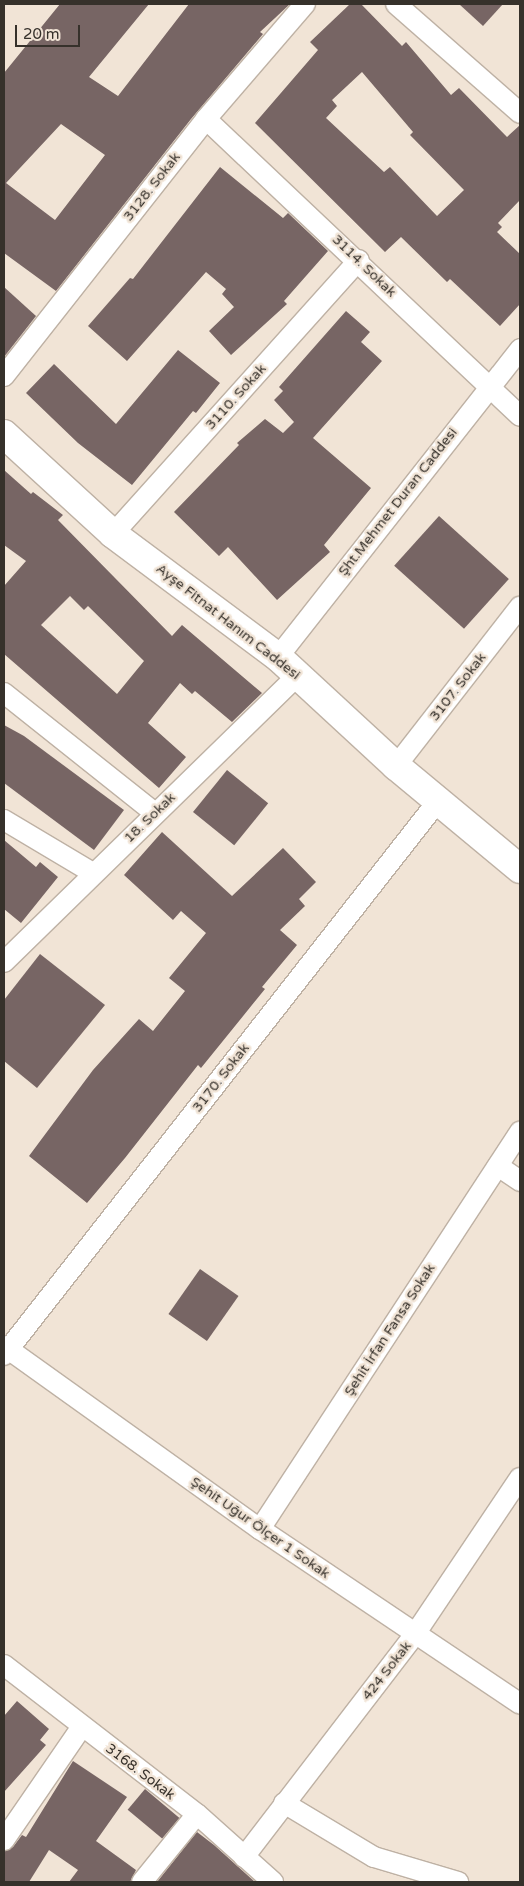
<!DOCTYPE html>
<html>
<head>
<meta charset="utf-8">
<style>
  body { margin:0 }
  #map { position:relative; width:524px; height:1886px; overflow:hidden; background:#f1e4d6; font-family:"Varela Round",sans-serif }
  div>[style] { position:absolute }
  .building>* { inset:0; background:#776564; transform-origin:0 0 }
  .roads { filter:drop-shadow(1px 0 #beb1a4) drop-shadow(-1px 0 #beb1a4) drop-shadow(0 1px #beb1a4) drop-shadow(0 -1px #beb1a4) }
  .street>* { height:20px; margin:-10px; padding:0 10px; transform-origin:10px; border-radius:10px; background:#fff }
  .secondary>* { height:28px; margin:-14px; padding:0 14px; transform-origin:14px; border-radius:14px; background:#fff }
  span { translate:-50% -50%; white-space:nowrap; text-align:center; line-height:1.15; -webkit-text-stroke:5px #f1e4d6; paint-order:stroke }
  .street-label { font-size:14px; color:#36312b }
  .frame { position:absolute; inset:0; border:5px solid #36312b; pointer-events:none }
  .scale { position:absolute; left:15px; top:25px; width:65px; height:22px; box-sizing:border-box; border:2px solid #36312b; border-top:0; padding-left:6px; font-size:15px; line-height:18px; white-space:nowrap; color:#36312b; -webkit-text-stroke:4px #f1e4d6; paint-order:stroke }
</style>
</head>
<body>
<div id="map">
  <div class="building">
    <i style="clip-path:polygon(evenodd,60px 4px,149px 4px,89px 77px,118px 96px,189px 4px,290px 4px,260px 32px,263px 34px,191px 119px,56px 291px,4px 253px,4px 73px,60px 4px,61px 124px,105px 155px,55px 220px,6px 183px,61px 124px)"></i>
    <i style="clip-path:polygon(evenodd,350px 4px,361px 4px,402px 46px,406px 42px,451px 95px,459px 88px,507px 137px,520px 125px,520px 200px,498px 223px,502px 227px,497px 232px,520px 254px,520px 304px,500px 326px,450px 279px,447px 282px,401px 237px,385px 252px,255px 123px,318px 50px,310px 42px,350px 4px,362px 72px,413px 132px,410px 135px,464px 190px,437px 216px,390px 167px,384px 172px,326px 118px,337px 106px,332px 100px,362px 72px)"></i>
    <i style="clip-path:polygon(459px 4px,503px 4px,483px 26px)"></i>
    <i style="clip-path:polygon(220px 167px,283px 218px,288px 213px,328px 251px,284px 301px,287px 304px,231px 355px,209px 331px,234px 307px,222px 294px,226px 289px,206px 272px,127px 361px,88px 326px,130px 278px,133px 279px)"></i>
    <i style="clip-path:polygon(4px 287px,36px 316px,4px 357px)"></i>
    <i style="clip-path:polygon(346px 311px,370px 332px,361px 342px,382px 361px,313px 438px,371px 488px,324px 545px,330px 552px,277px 600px,228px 547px,219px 556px,174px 512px,239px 445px,237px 443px,265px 419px,283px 433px,294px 422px,274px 400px,283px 391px,279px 387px)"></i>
    <i style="clip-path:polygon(178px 350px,220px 383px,196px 413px,193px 411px,132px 485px,78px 443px,26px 393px,54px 364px,116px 424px)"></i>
    <i style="clip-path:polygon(evenodd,4px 470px,31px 494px,33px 492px,63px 515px,58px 520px,172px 636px,182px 625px,262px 693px,232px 722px,195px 691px,192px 694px,180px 683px,148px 723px,186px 757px,159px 788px,4px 654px,4px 586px,26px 561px,4px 545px,4px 470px,70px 596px,84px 610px,88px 606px,144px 661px,117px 694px,41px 625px,70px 596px)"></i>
    <i style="left:439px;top:516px;width:94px;height:67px;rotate:42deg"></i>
    <i style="clip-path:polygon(4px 725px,24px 736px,124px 810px,94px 850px,4px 783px)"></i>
    <i style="left:227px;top:770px;width:53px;height:54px;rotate:39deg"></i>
    <i style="clip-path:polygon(162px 832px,232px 896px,283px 848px,316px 882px,299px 899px,305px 906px,280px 930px,297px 945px,262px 987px,265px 989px,201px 1068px,198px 1065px,125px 1158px,87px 1203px,29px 1156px,93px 1070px,139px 1019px,153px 1031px,185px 991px,169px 978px,206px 933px,181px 911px,173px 920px,124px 875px)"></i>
    <i style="clip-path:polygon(4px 840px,36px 867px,40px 862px,58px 877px,21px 923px,4px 909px)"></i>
    <i style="clip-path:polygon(40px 954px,105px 1005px,37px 1088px,4px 1061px,4px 1000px)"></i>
    <i style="left:200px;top:1269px;width:47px;height:55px;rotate:35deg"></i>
    <i style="clip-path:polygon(17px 1701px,49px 1729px,40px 1740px,46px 1745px,4px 1792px,4px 1716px)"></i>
    <i style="clip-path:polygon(73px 1761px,127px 1797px,96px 1841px,136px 1870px,130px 1882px,69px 1882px,78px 1870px,49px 1850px,29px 1882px,4px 1882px,4px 1852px,13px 1847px,22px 1835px,26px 1837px)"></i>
    <i style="left:145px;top:1789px;width:45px;height:27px;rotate:40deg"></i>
    <i style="clip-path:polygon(197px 1832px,214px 1845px,255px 1882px,157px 1882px)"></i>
  </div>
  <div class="roads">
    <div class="street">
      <i style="left:396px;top:4px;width:165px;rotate:41.3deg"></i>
      <i style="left:206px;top:119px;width:432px;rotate:43.4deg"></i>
      <i style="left:4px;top:376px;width:327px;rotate:-51.8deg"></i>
      <i style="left:206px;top:119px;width:152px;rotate:-49.3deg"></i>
      <i style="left:113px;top:534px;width:368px;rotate:-48.1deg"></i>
      <i style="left:278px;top:657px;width:392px;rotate:-51.8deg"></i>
      <i style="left:4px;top:693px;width:193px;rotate:38.5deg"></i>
      <i style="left:396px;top:766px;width:202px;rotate:-52.1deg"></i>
      <i style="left:4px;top:820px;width:104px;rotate:30.8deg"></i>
      <i style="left:4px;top:962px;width:411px;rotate:-44.3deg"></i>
      <i style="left:498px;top:1166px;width:27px;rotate:34deg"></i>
      <i style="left:4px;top:1346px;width:315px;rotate:35.6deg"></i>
      <i style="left:260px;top:1529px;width:313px;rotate:33.9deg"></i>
      <i style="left:4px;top:1355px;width:704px;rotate:-51.93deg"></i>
      <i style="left:260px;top:1529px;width:475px;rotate:-56.8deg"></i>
      <i style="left:4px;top:1665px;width:244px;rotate:37.7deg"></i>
      <i style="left:197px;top:1814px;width:102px;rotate:41.8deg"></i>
      <i style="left:284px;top:1803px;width:105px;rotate:31deg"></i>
      <i style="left:374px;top:1857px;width:88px;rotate:16.6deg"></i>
      <i style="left:4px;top:1840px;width:136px;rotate:-55.5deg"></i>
      <i style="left:244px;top:1857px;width:281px;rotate:-52.5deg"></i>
      <i style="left:415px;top:1634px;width:188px;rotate:-56.1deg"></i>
      <i style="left:142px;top:1882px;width:87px;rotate:-51deg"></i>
    </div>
    <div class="secondary">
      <i style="left:4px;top:434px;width:148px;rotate:42.5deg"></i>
      <i style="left:113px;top:534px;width:206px;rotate:36.7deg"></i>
      <i style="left:278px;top:657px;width:161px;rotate:42.7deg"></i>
      <i style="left:396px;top:766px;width:161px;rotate:39.7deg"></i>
    </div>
  </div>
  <div class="street-label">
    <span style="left:152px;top:187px;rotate:-52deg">3128. Sokak</span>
    <span style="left:364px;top:266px;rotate:44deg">3114. Sokak</span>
    <span style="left:236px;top:397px;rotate:-48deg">3110. Sokak</span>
    <span style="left:398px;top:502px;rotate:-52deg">Şht.Mehmet Duran Caddesi</span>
    <span style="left:228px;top:622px;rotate:38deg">Ayşe Fitnat Hanım Caddesi</span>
    <span style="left:458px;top:687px;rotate:-52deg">3107. Sokak</span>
    <span style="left:150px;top:818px;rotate:-44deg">18. Sokak</span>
    <span style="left:221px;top:1078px;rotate:-52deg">3170. Sokak</span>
    <span style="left:390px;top:1330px;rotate:-57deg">Şehit İrfan Fansa Sokak</span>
    <span style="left:260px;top:1528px;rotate:35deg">Şehit Uğur Ölçer 1 Sokak</span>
    <span style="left:387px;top:1671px;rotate:-52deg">424 Sokak</span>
    <span style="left:140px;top:1772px;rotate:37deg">3168. Sokak</span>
  </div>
  <div class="frame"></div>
  <div class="scale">20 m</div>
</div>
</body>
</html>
